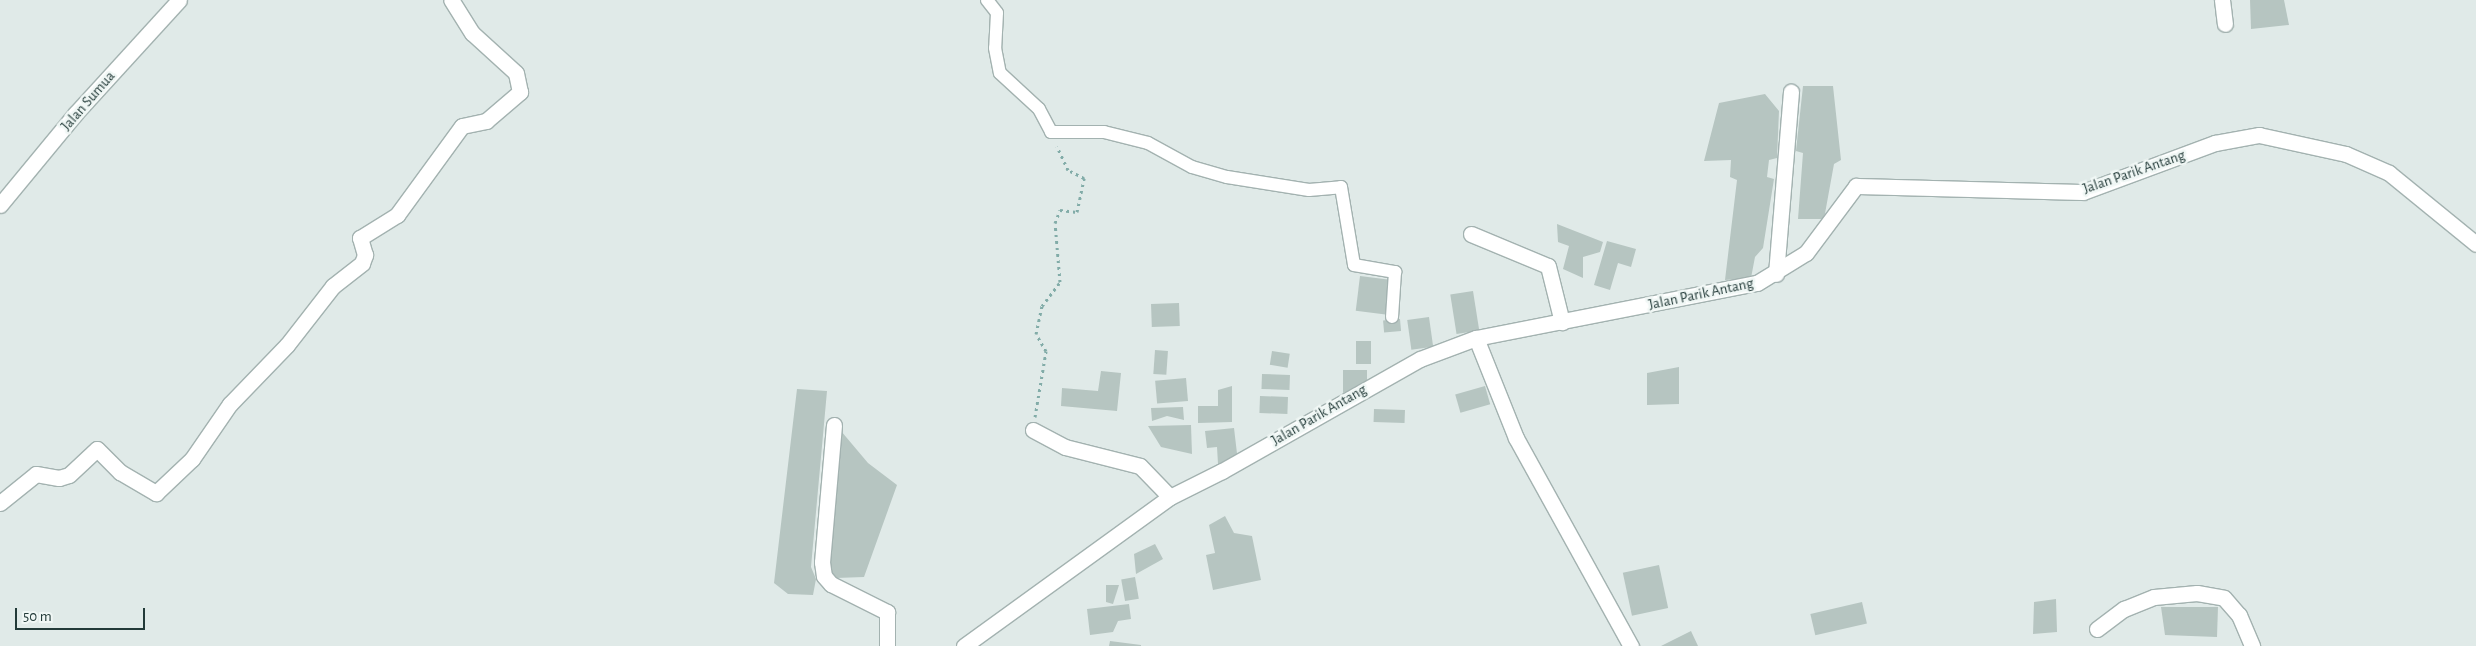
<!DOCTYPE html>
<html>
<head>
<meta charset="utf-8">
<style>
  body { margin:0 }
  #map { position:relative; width:2476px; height:646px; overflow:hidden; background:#e0eae8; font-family:"Alegreya Sans",sans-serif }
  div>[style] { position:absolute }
  .building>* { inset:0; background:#b6c5c1; transform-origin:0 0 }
  .path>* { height:3px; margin-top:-1.5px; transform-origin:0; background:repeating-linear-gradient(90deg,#82aca8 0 2.5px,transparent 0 6.5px) }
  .roads { filter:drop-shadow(1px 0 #a3b2b0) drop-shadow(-1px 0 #a3b2b0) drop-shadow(0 1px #a3b2b0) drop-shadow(0 -1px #a3b2b0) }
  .pedestrian>* { height:12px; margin:-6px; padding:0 6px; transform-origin:6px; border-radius:6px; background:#fff }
  .minor>* { height:15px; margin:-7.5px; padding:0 7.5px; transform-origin:7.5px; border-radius:7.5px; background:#fff }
  .tertiary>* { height:15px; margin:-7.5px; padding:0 7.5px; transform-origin:7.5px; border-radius:7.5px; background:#fff }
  span { translate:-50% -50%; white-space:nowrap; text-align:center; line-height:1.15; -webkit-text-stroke:5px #f0f7f5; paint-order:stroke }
  .street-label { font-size:15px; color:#223a38 }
  .scale { position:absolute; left:15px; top:608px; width:130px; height:22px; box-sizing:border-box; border:2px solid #223a38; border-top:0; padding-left:6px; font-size:15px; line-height:18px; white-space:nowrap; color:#223a38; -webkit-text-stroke:4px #f0f7f5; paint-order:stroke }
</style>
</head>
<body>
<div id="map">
  <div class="building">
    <i style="clip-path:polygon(2250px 0,2284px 0,2289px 25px,2251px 29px)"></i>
    <i style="clip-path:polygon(1803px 86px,1833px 86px,1841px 160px,1834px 164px,1824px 219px,1798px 219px,1803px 153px,1796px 151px)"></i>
    <i style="clip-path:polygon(1765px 94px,1779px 111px,1777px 158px,1769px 160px,1767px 177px,1774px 179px,1763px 248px,1755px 257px,1751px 278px,1725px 280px,1737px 180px,1730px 177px,1731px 160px,1704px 161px,1719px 103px)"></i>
    <i style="clip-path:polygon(1557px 224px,1603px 242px,1600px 252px,1583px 257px,1583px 278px,1563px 269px,1569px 246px,1558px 242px)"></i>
    <i style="clip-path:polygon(1607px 241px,1636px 249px,1631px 267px,1618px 263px,1610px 290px,1594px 285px)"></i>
    <i style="left:1360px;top:276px;width:32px;height:35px;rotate:7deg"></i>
    <i style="left:1473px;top:291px;width:40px;height:23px;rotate:81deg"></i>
    <i style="left:1179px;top:303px;width:23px;height:28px;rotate:88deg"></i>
    <i style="left:1429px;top:317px;width:30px;height:22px;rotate:82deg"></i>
    <i style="left:1400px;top:319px;width:12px;height:17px;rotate:85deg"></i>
    <i style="left:1356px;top:341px;width:15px;height:23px"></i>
    <i style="left:1155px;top:350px;width:13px;height:24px;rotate:4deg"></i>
    <i style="left:1272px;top:351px;width:18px;height:14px;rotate:9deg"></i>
    <i style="clip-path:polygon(1679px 367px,1679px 404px,1647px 405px,1647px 373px)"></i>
    <i style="clip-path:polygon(1343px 370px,1367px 370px,1367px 384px,1343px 393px)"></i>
    <i style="clip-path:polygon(1101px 371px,1121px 373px,1117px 411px,1061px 406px,1062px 388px,1098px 391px)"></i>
    <i style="left:1262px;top:374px;width:28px;height:15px;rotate:2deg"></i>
    <i style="left:1186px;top:378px;width:23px;height:31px;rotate:85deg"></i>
    <i style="clip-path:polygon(1232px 386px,1232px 422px,1198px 423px,1198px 406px,1218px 406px,1218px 390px)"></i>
    <i style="left:1485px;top:386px;width:19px;height:31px;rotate:74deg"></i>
    <i style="clip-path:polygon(797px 389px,827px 391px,811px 567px,816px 579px,813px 595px,788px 594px,774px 583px)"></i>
    <i style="left:1260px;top:396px;width:28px;height:17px;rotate:2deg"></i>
    <i style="clip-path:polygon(1183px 407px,1184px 420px,1167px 416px,1152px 421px,1151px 408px)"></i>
    <i style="left:1374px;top:409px;width:31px;height:13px;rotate:2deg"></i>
    <i style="clip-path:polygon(1191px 425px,1192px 454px,1161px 447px,1148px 426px)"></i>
    <i style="clip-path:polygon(1234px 428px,1238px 462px,1218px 464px,1217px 447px,1207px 448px,1205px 431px)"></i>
    <i style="clip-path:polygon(841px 431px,868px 463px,897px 485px,864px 577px,836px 578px,829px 570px)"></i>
    <i style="clip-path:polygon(1225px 516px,1234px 533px,1252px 536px,1261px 580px,1213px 590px,1206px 555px,1215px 553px,1209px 525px)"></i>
    <i style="clip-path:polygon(1155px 544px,1163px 559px,1136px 574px,1134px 554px)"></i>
    <i style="left:1659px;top:565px;width:44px;height:37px;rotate:78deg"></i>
    <i style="left:1135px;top:577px;width:22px;height:14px;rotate:80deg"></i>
    <i style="clip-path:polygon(1106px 585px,1119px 585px,1113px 604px,1106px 602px)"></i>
    <i style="clip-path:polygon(2056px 599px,2057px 632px,2033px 634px,2034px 602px)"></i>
    <i style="left:1862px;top:602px;width:22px;height:53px;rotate:77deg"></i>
    <i style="clip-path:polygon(1129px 604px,1131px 619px,1118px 621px,1113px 632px,1090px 635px,1087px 609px)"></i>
    <i style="clip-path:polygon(2161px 607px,2218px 607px,2217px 637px,2165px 635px)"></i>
    <i style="clip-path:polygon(1691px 631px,1698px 646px,1661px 646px)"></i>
    <i style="clip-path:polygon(1110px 641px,1141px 645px,1141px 646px,1109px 646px)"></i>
  </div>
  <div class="path">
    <i style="left:1035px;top:417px;width:67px;rotate:-80.5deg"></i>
    <i style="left:1046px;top:351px;width:20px;rotate:-120deg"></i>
    <i style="left:1036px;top:334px;width:29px;rotate:-78deg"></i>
    <i style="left:1042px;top:306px;width:30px;rotate:-53deg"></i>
    <i style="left:1060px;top:282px;width:59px;rotate:-94.8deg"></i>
    <i style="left:1055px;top:223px;width:14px;rotate:-69deg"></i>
    <i style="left:1060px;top:210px;width:17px;rotate:7deg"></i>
    <i style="left:1077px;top:212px;width:35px;rotate:-78deg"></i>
    <i style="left:1084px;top:178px;width:18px;rotate:-153deg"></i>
    <i style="left:1068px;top:170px;width:26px;rotate:-115deg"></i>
  </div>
  <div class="roads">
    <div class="pedestrian">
      <i style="left:987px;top:0;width:16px;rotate:52deg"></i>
      <i style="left:997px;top:13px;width:35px;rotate:93deg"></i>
      <i style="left:995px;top:48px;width:25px;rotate:79deg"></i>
      <i style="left:1000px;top:73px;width:53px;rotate:42.7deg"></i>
      <i style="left:1039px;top:109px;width:26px;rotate:62deg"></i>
      <i style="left:1051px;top:132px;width:53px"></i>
      <i style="left:1104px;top:132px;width:45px;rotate:14deg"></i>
      <i style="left:1148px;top:143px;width:50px;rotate:28.6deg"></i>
      <i style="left:1192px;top:167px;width:36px;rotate:16deg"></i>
      <i style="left:1227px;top:177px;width:83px;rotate:9deg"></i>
      <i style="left:1309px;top:190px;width:32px;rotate:-5deg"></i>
      <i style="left:1341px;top:187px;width:79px;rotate:80.5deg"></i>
      <i style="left:1354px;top:265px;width:42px;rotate:9.7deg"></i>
      <i style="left:1395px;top:272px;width:45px;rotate:93.8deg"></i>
    </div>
    <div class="minor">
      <i style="left:2222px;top:0;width:24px;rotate:83deg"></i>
      <i style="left:1471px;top:234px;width:83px;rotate:22.6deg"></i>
      <i style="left:1548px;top:266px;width:58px;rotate:76deg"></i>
      <i style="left:1776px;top:274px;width:183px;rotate:-85.3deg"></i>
      <i style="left:1476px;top:338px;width:108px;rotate:68.2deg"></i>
      <i style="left:1516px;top:438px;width:238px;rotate:61.1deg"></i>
      <i style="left:834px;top:425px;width:138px;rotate:95deg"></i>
      <i style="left:822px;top:562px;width:14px;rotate:82deg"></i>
      <i style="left:824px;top:576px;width:11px;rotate:49deg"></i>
      <i style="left:831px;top:584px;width:63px;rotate:26.6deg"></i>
      <i style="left:887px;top:612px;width:34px;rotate:90deg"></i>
      <i style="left:1033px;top:430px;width:36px;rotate:28deg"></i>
      <i style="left:1065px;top:447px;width:77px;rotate:14.2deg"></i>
      <i style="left:1140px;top:466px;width:43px;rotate:45.9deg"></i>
      <i style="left:0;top:503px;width:46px;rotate:-38.9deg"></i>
      <i style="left:36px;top:474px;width:23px;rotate:10deg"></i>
      <i style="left:59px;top:478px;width:10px;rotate:-17deg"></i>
      <i style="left:69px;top:475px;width:38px;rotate:-43deg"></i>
      <i style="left:97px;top:449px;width:33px;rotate:45deg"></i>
      <i style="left:120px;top:472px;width:42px;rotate:30.3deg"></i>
      <i style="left:156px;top:493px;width:50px;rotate:-43.4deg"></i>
      <i style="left:192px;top:459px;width:67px;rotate:-55.4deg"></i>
      <i style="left:230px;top:404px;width:82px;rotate:-46deg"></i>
      <i style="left:287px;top:345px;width:75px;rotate:-52.1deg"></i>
      <i style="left:333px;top:286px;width:37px;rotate:-38deg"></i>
      <i style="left:362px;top:263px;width:9px;rotate:-69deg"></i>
      <i style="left:365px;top:255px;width:18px;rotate:-106deg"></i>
      <i style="left:360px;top:238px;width:44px;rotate:-31.9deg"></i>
      <i style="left:397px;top:215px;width:110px;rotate:-53.9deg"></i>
      <i style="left:462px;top:126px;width:25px;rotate:-12deg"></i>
      <i style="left:486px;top:121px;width:45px;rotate:-40.5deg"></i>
      <i style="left:520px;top:92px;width:19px;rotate:-102deg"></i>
      <i style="left:516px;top:73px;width:59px;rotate:-137.7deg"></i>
      <i style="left:472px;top:33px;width:39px;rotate:-122deg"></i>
      <i style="left:2097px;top:629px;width:34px;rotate:-37deg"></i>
      <i style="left:2124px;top:609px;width:32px;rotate:-22deg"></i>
      <i style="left:2154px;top:597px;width:43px;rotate:-5.3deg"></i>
      <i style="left:2197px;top:593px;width:27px;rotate:10deg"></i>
      <i style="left:2224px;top:598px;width:23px;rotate:49deg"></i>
      <i style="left:2239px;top:615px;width:34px;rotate:67deg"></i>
      <i style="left:964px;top:646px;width:254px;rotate:-35.9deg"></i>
      <i style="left:1170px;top:497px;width:58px;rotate:-26.6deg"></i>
      <i style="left:1222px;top:471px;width:227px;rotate:-29.5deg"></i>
      <i style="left:1420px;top:359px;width:60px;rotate:-20.6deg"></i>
      <i style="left:1476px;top:338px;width:286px;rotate:-11.1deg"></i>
      <i style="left:1757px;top:283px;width:57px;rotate:-31.5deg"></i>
      <i style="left:1806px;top:253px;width:84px;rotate:-53.3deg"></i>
      <i style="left:1856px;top:186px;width:227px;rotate:1.5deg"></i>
      <i style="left:2083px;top:192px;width:141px;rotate:-20.4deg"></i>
      <i style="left:2215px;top:143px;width:45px;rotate:-10.3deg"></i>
      <i style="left:2259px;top:135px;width:89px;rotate:12.3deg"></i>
      <i style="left:2346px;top:154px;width:47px;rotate:23.8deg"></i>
      <i style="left:2389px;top:173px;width:112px;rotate:39.2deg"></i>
    </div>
    <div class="tertiary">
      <i style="left:0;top:205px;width:118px;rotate:-50.5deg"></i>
      <i style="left:75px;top:114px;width:154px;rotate:-47.6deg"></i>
    </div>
  </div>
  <div class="street-label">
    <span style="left:88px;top:101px;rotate:-49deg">Jalan Sumua</span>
    <span style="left:2134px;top:172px;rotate:-19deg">Jalan Parik Antang</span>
    <span style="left:1701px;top:294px;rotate:-12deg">Jalan Parik Antang</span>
    <span style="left:1319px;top:415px;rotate:-30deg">Jalan Parik Antang</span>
  </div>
  <div class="scale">50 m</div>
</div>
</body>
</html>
